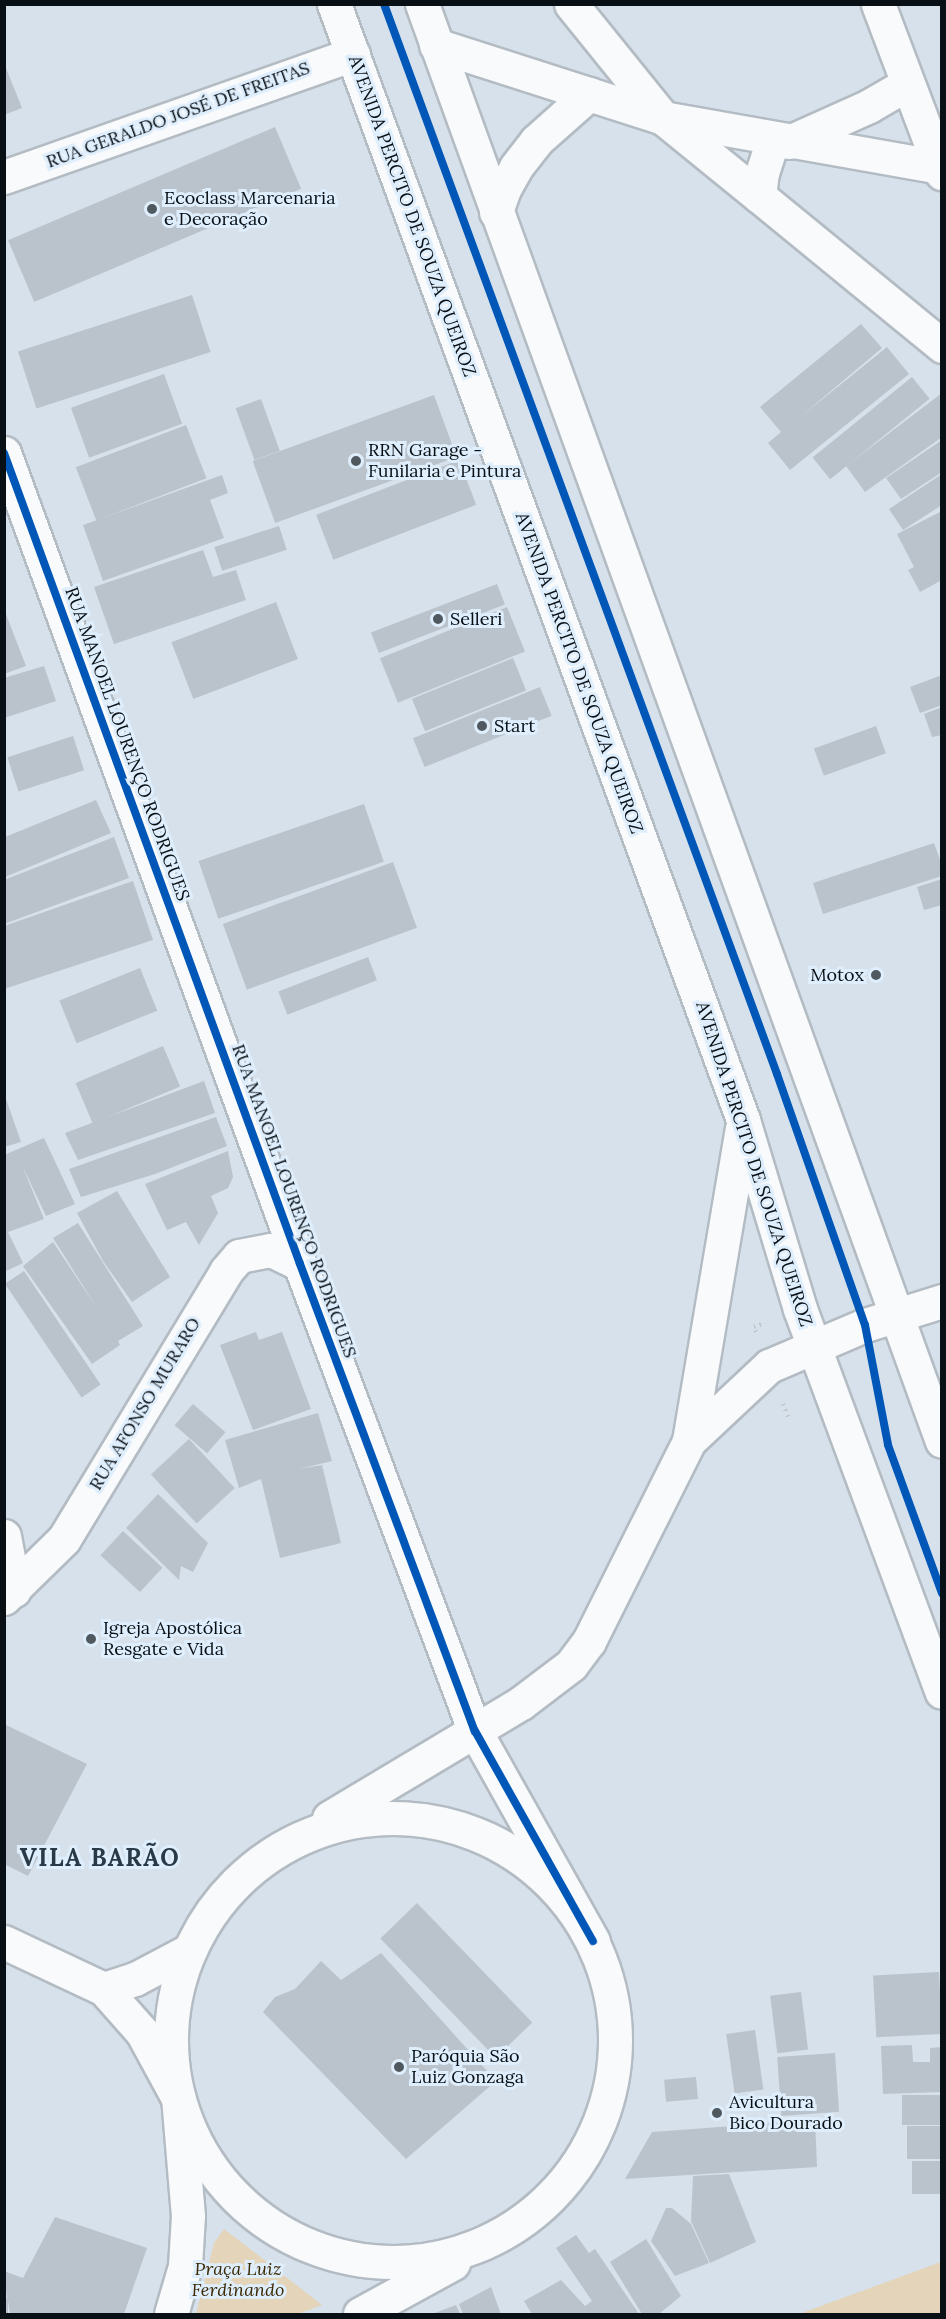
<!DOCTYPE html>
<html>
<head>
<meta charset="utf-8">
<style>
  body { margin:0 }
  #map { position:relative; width:946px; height:2319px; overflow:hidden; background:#d7e1eb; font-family:Lora,serif }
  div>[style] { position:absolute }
  .green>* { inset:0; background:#e3d4ba }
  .building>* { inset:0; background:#bac3cb; transform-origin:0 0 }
  .path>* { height:4px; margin-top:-2px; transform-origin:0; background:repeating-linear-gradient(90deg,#bfc3c6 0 1.5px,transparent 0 6px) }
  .roads { filter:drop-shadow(2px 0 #b3bbc3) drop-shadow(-2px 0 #b3bbc3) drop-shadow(0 2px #b3bbc3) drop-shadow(0 -2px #b3bbc3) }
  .minor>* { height:33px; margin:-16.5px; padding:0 16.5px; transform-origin:16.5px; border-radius:16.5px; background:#f9fafc }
  .minor>.ring { margin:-16.5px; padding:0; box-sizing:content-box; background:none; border:33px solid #f9fafc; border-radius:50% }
  .major>* { height:33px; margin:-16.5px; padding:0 16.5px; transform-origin:16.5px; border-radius:16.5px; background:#f9fafc }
  .cycleway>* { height:8px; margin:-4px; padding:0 4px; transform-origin:4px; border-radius:4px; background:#0057b8 }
  .dots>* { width:16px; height:16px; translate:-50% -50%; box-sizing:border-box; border:3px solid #dfeefc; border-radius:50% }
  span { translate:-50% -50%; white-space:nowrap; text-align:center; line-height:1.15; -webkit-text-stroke:6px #dfeefc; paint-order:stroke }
  .street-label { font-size:18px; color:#080f15 }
  .poi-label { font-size:18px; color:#080f15 }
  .left { translate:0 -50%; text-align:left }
  .right { translate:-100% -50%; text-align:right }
  .park-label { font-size:18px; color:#3c2904; font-style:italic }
  .district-label { font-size:24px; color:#293946; font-weight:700; letter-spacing:1.5px }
  .frame { position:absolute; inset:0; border:6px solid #080f15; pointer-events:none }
</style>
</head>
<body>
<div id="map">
  <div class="green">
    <i style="clip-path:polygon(224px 2229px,254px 2252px,322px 2305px,298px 2314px,196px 2314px,214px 2243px)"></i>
    <i style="clip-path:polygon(941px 2262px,941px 2314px,799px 2314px)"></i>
  </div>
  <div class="building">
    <i style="clip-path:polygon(4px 63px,22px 108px,4px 115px)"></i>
    <i style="left:275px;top:127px;width:67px;height:290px;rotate:67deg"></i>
    <i style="left:192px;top:295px;width:60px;height:183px;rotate:72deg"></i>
    <i style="clip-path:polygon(861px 324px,882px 348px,799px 418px,887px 347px,909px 374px,790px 470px,768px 443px,781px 432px,760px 407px)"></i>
    <i style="left:164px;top:374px;width:53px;height:99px;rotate:70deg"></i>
    <i style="left:912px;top:377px;width:28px;height:128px;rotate:51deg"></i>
    <i style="clip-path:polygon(942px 393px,942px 437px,865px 492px,846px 466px)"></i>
    <i style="left:434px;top:395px;width:66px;height:193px;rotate:70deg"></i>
    <i style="left:261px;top:399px;width:55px;height:27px;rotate:70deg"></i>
    <i style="left:186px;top:425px;width:57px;height:118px;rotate:69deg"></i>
    <i style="clip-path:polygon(942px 440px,942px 472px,901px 499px,886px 478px)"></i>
    <i style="left:459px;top:460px;width:48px;height:153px;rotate:69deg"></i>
    <i style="clip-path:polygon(942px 474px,942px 505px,903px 530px,889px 509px)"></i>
    <i style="clip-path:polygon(222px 475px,228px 493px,210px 500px,224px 538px,103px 581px,83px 525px)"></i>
    <i style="clip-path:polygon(942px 511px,942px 580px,920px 592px,908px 570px,914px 567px,897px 534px)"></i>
    <i style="left:279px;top:526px;width:25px;height:68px;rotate:72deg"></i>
    <i style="clip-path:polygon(203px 550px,213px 577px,236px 570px,246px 600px,114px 644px,94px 587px)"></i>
    <i style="left:497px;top:584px;width:22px;height:135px;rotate:69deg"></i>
    <i style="left:276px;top:602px;width:61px;height:112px;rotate:69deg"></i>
    <i style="left:507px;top:607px;width:48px;height:137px;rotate:68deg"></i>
    <i style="clip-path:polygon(4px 609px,26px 666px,4px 674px)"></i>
    <i style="left:513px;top:658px;width:35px;height:109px;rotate:68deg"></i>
    <i style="clip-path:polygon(44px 666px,56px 701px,4px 718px,4px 678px)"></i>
    <i style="clip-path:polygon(942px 675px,942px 705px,920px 713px,910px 687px)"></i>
    <i style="left:540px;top:687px;width:31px;height:137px;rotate:68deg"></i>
    <i style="clip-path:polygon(942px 707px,942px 735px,932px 737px,924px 714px)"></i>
    <i style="left:876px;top:726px;width:29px;height:66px;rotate:70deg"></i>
    <i style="left:73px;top:736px;width:36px;height:69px;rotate:72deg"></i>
    <i style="clip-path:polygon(96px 800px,111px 833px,5px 877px,5px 837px)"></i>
    <i style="left:364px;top:804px;width:61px;height:175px;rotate:71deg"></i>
    <i style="clip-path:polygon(114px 837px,129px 878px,4px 924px,4px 880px)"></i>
    <i style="clip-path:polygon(934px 843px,942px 865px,942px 876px,823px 914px,813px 883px)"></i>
    <i style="left:393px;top:862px;width:70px;height:181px;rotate:70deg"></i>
    <i style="clip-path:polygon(942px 879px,942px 905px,924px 910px,917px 887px)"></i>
    <i style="clip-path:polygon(133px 881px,153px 940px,4px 989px,4px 926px)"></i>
    <i style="left:368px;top:957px;width:25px;height:96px;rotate:69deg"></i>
    <i style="left:140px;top:968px;width:46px;height:87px;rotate:68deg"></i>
    <i style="left:163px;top:1046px;width:44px;height:95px;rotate:67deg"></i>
    <i style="clip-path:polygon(204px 1081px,215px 1113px,78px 1160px,65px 1133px)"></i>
    <i style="clip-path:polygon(4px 1093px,21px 1142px,4px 1147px)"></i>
    <i style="clip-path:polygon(216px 1117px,227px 1146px,155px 1174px,81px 1197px,69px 1169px)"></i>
    <i style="clip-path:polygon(44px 1138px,75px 1204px,46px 1216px,22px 1165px,44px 1219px,8px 1232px,23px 1263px,4px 1272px,4px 1155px)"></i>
    <i style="clip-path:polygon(228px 1151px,233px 1177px,228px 1188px,211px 1196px,218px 1213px,199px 1245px,186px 1222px,167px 1230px,145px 1184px)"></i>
    <i style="clip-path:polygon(117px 1191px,170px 1277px,132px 1302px,103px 1261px,77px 1213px)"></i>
    <i style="clip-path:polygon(78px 1223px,143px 1326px,118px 1341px,120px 1345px,92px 1364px,23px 1266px,53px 1242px,97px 1308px,53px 1238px)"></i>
    <i style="left:24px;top:1271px;width:137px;height:23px;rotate:56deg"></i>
    <i style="clip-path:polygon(256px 1332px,259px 1340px,282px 1332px,311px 1409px,253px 1430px,220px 1345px)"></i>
    <i style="left:193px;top:1404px;width:43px;height:28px;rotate:41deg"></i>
    <i style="clip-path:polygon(318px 1413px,332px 1461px,299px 1469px,322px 1465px,341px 1543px,280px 1558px,261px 1479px,239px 1488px,225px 1440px)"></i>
    <i style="left:189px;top:1439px;width:67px;height:52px;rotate:47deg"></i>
    <i style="clip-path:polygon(158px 1494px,208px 1543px,193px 1572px,181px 1566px,179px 1580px,126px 1528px)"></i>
    <i style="left:123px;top:1531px;width:54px;height:33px;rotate:43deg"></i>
    <i style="clip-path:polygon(4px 1724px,87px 1764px,28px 1876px,4px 1864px)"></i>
    <i style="left:417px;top:1903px;width:166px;height:51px;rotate:46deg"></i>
    <i style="clip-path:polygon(381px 1953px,496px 2081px,406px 2159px,263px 2012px,275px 1997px,295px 1989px,321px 1961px,341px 1980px)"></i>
    <i style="left:939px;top:1972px;width:62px;height:66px;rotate:87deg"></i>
    <i style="left:801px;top:1992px;width:58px;height:31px;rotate:83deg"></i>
    <i style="left:755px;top:2030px;width:60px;height:29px;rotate:82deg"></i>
    <i style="clip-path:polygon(912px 2045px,913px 2062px,930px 2062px,930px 2048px,942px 2047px,942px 2092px,883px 2094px,881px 2046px)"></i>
    <i style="left:835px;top:2053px;width:59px;height:58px;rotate:86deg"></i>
    <i style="left:696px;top:2077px;width:22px;height:32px;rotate:85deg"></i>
    <i style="left:902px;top:2095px;width:40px;height:30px"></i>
    <i style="clip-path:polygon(815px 2120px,817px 2167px,625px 2179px,652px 2132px)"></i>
    <i style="left:907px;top:2126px;width:35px;height:33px"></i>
    <i style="left:912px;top:2161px;width:30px;height:33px"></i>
    <i style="clip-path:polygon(729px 2174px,756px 2242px,710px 2263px,691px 2221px,693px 2176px)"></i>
    <i style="clip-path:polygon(666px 2208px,672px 2208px,691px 2224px,709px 2263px,675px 2276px,651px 2241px)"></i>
    <i style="clip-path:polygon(55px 2217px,147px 2248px,124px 2314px,10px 2314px,8px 2301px,8px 2314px,4px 2314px,4px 2298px,7px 2298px,4px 2271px,23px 2278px)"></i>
    <i style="clip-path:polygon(576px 2235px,589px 2253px,595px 2249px,639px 2314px,532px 2314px,524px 2301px,561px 2280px,585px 2306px,592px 2301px,556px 2248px)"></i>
    <i style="clip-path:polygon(646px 2239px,681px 2296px,659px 2314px,642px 2314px,610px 2262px)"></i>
    <i style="clip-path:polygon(491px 2287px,501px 2314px,463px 2314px,459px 2304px)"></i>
    <i style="clip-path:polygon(456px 2305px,460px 2314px,432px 2314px)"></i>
  </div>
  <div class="path">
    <i style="left:756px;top:1332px;width:5px;rotate:-112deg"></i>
    <i style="left:754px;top:1327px;width:12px;rotate:-20deg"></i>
    <i style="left:872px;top:1367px;width:24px;rotate:78deg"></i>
    <i style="left:877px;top:1390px;width:5px;rotate:-22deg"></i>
    <i style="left:783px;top:1404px;width:14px;rotate:69deg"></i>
  </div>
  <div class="roads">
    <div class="minor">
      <i style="left:571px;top:4px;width:146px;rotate:51.1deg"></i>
      <i style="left:663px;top:118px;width:124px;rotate:39.1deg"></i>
      <i style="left:759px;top:196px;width:23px;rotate:-83deg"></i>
      <i style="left:762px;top:173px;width:36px;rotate:-72deg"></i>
      <i style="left:878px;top:4px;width:181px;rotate:69.3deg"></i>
      <i style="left:436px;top:45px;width:238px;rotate:17.8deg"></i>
      <i style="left:663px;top:118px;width:283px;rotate:10deg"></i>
      <i style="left:789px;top:142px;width:88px;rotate:-24.2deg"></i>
      <i style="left:869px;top:106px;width:44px;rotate:-30.1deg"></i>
      <i style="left:4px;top:177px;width:370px;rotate:-19.4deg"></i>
      <i style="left:759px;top:196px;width:237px;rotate:39.3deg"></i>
      <i style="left:496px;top:212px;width:24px;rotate:-71deg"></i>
      <i style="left:504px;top:189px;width:25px;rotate:-61deg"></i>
      <i style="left:516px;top:167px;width:33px;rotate:-52deg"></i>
      <i style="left:536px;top:141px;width:71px;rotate:-41.6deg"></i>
      <i style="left:4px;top:453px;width:863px;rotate:69.95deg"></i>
      <i style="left:300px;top:1264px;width:499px;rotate:69.5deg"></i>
      <i style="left:475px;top:1731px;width:241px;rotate:60.7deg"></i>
      <i style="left:4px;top:1536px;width:55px;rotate:79.5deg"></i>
      <i style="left:4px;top:1598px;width:84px;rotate:-44.5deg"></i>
      <i style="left:64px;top:1539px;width:313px;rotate:-58.8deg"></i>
      <i style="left:226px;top:1271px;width:20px;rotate:-49deg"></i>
      <i style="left:239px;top:1256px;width:33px;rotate:-11deg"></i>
      <i style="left:271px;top:1250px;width:32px;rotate:26deg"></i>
      <i class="ring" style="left:171px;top:1818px;width:411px;height:411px"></i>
      <i style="left:329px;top:1818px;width:224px;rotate:-30.9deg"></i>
      <i style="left:521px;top:1703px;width:63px;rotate:-37.2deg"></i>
      <i style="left:571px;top:1665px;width:30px;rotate:-53deg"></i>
      <i style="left:589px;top:1641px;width:224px;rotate:-63.4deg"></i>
      <i style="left:689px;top:1441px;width:110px;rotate:-43.2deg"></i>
      <i style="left:769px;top:1366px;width:104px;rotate:-23.1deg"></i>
      <i style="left:865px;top:1325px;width:81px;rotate:-17.3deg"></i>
      <i style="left:4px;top:1942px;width:110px;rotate:25.2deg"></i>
      <i style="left:171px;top:2314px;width:50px;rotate:-73.7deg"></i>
      <i style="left:185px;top:2266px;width:50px;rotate:-86.6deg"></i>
      <i style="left:188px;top:2216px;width:118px;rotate:-94.8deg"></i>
      <i style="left:178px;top:2098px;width:75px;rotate:-118.6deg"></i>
      <i style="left:142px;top:2032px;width:57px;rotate:-131.5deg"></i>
      <i style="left:104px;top:1989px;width:33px;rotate:-18deg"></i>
      <i style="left:135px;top:1979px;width:60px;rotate:-27.8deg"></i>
      <i style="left:360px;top:2314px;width:106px;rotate:-28.7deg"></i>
    </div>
    <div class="major">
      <i style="left:334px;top:4px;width:1189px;rotate:69.87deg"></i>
      <i style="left:743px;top:1120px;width:197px;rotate:73.2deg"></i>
      <i style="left:800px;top:1309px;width:408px;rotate:69.7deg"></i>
      <i style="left:422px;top:4px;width:1528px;rotate:70.11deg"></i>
      <i style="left:689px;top:1441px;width:317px;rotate:-80.4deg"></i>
    </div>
  </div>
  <div class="cycleway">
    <i style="left:384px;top:4px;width:1140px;rotate:69.83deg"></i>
    <i style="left:777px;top:1074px;width:266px;rotate:70.7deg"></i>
    <i style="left:865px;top:1325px;width:122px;rotate:79.1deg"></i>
    <i style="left:888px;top:1445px;width:158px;rotate:70deg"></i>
    <i style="left:4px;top:453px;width:863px;rotate:69.95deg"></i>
    <i style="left:300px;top:1264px;width:499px;rotate:69.5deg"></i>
    <i style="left:475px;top:1731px;width:241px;rotate:60.7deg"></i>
  </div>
  <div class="dots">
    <i style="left:152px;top:209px;background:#505860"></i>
    <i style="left:356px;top:461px;background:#505860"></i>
    <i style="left:438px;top:619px;background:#505860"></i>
    <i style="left:482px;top:726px;background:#505860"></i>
    <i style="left:876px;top:975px;background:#505860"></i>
    <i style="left:91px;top:1639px;background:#505860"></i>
    <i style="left:399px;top:2067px;background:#505860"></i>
    <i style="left:717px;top:2113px;background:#505860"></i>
  </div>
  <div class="street-label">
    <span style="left:178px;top:115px;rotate:-20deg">RUA GERALDO JOSÉ DE FREITAS</span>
    <span style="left:412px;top:216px;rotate:70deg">AVENIDA PERCITO DE SOUZA QUEIROZ</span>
    <span style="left:579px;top:673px;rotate:70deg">AVENIDA PERCITO DE SOUZA QUEIROZ</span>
    <span style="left:127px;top:744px;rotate:70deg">RUA MANOEL LOURENÇO RODRIGUES</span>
    <span style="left:754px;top:1164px;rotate:72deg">AVENIDA PERCITO DE SOUZA QUEIROZ</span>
    <span style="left:294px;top:1201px;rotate:70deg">RUA MANOEL LOURENÇO RODRIGUES</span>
    <span style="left:145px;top:1404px;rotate:-59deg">RUA AFONSO MURARO</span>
  </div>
  <div class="poi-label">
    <span class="left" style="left:164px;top:209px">Ecoclass Marcenaria<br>e Decoração</span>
    <span class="left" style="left:368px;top:461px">RRN Garage -<br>Funilaria e Pintura</span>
    <span class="left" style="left:450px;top:619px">Selleri</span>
    <span class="left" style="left:494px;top:726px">Start</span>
    <span class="right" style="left:864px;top:975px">Motox</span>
    <span class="left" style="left:103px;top:1639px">Igreja Apostólica<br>Resgate e Vida</span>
    <span class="left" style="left:411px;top:2067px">Paróquia São<br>Luiz Gonzaga</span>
    <span class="left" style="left:729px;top:2113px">Avicultura<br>Bico Dourado</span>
  </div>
  <div class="park-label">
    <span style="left:238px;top:2280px">Praça Luiz<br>Ferdinando</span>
  </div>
  <div class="district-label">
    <span style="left:100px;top:1858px">VILA BARÃO</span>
  </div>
  <div class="frame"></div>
</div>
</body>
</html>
